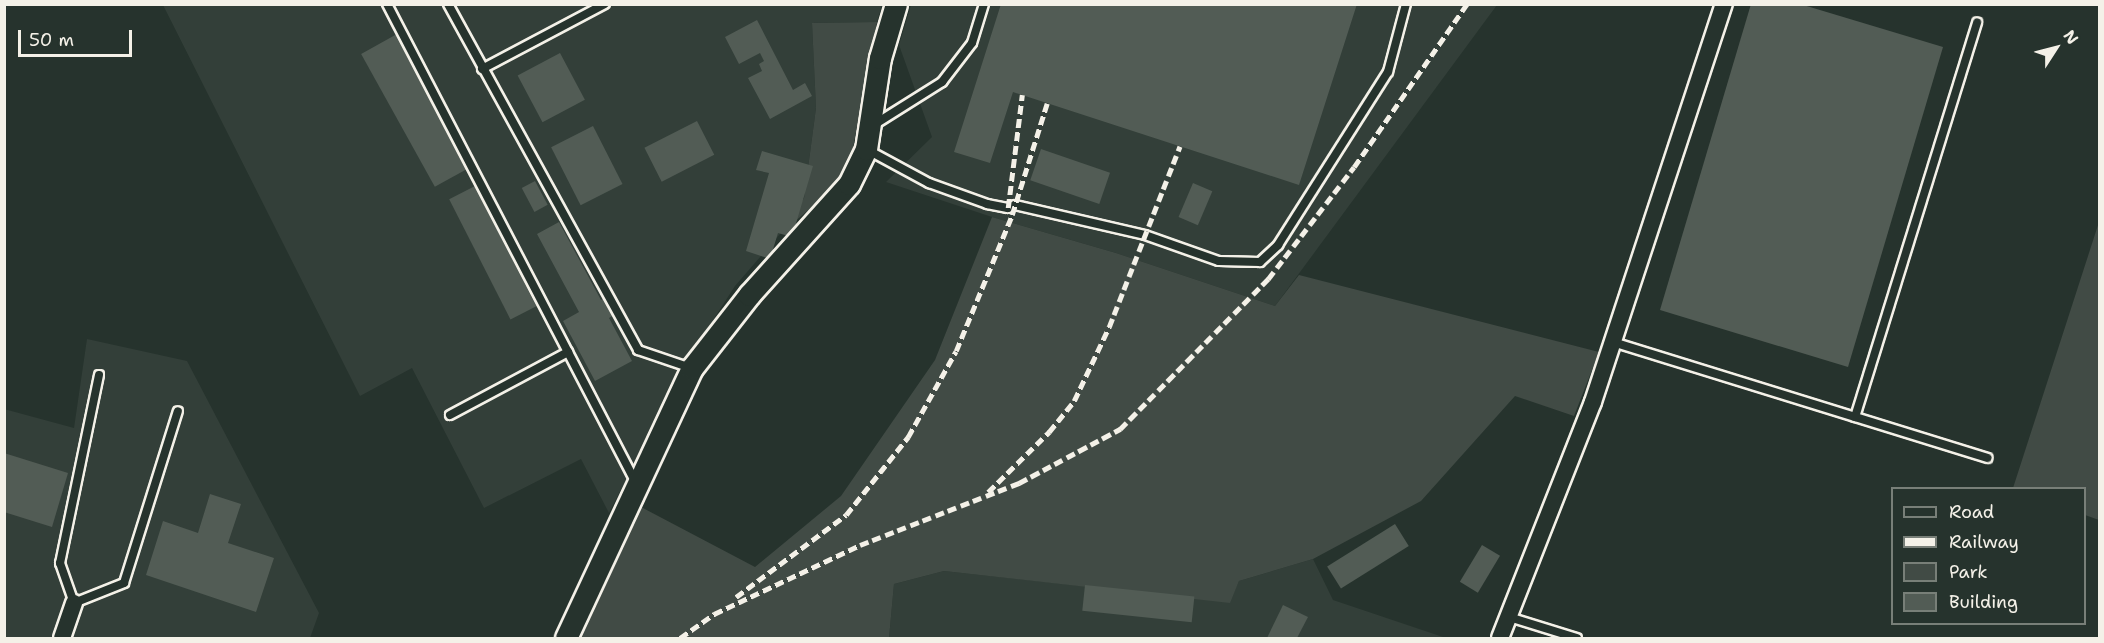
<!DOCTYPE html>
<html>
<head>
<meta charset="utf-8">
<style>
  body { margin:0 }
  #map { position:relative; width:2104px; height:643px; overflow:hidden; background:#26332d; font-family:"Shantell Sans",sans-serif }
  div>[style] { position:absolute }
  .built>* { inset:0; background:#333f39 }
  .green>* { inset:0; background:#414b45 }
  .building>* { inset:0; background:#525c55; transform-origin:0 0 }
  .roads { filter:drop-shadow(2px 0 #f4f1e8) drop-shadow(-2px 0 #f4f1e8) drop-shadow(0 2px #f4f1e8) drop-shadow(0 -2px #f4f1e8) }
  .service>* { height:8px; margin:-4px; padding:0 4px; transform-origin:4px; border-radius:4px; background:#26332d }
  .minor>* { height:16px; margin:-8px; padding:0 8px; transform-origin:8px; border-radius:8px; background:#26332d }
  .tertiary>* { height:21px; margin:-10.5px; padding:0 10.5px; transform-origin:10.5px; border-radius:10.5px; background:#26332d }
  .rail>* { height:4.5px; margin-top:-2.25px; transform-origin:0; background:repeating-linear-gradient(90deg,#f4f1e8 0 9px,transparent 0 13.5px) }
  span { translate:-50% -50%; white-space:nowrap; text-align:center; line-height:1.15; -webkit-text-stroke:4.5px #26332d; paint-order:stroke }
  .frame { position:absolute; inset:0; border:6px solid #f4f1e8; pointer-events:none }
  .legend { position:absolute; left:1891px; top:487px; width:195px; height:138px; box-sizing:border-box; background:#26332d; border:2px solid #787f78; margin:0; padding:8px 10px; list-style:none; font-size:18px; color:#f4f1e8 }
  .legend li { display:flex; align-items:center; gap:12px; height:30px }
  .legend b { width:30px; border:2px solid #787f78 }
  .north { position:absolute; left:2026px; top:18px; width:60px; height:60px; -webkit-text-stroke:4px #26332d; paint-order:stroke; rotate:54deg; font-size:16px; font-weight:700; line-height:24px; text-align:center; color:#f4f1e8 }
  .north::after { content:''; display:block; margin:auto; width:21px; height:27px; background:#f4f1e8; clip-path:polygon(50% 0,100% 100%,50% 72%,0 100%) }
  .scale { position:absolute; left:18px; top:30px; width:114px; height:27px; box-sizing:border-box; border:3px solid #f4f1e8; border-top:0; padding-left:8px; font-size:18px; line-height:21px; white-space:nowrap; color:#f4f1e8; -webkit-text-stroke:4px #26332d; paint-order:stroke }
</style>
</head>
<body>
<div id="map">
  <div class="built">
    <i style="clip-path:polygon(163px 5px,882px 5px,877px 22px,812px 23px,816px 108px,804px 198px,780px 234px,735px 286px,686px 362px,609px 513px,581px 459px,484px 508px,412px 368px,360px 396px)"></i>
    <i style="clip-path:polygon(911px 5px,1497px 5px,1275px 306px,1116px 253px,992px 217px,886px 182px,932px 137px,899px 45px)"></i>
    <i style="clip-path:polygon(87px 339px,187px 361px,319px 613px,310px 638px,5px 638px,4px 409px,74px 428px)"></i>
    <i style="clip-path:polygon(1313px 559px,1333px 600px,1446px 638px,889px 638px,894px 584px,944px 571px,1229px 602px,1239px 581px)"></i>
  </div>
  <div class="green">
    <i style="clip-path:polygon(877px 22px,851px 158px,838px 185px,780px 234px,804px 198px,816px 108px,812px 23px)"></i>
    <i style="clip-path:polygon(992px 217px,1116px 253px,1275px 306px,1299px 275px,1599px 352px,1574px 416px,1515px 396px,1421px 501px,1313px 559px,1239px 581px,1230px 603px,944px 571px,894px 584px,889px 638px,577px 638px,641px 507px,755px 567px,841px 496px,935px 360px)"></i>
    <i style="clip-path:polygon(2099px 222px,2099px 520px,2085px 515px,2084px 488px,2013px 488px)"></i>
  </div>
  <div class="building">
    <i style="clip-path:polygon(1001px 4px,1357px 4px,1299px 185px,1013px 92px,990px 163px,954px 152px)"></i>
    <i style="clip-path:polygon(1751px 4px,1800px 4px,1943px 47px,1848px 367px,1660px 310px)"></i>
    <i style="clip-path:polygon(757px 20px,793px 90px,805px 83px,812px 96px,770px 119px,748px 78px,762px 71px,759px 64px,764px 61px,760px 53px,739px 64px,725px 37px)"></i>
    <i style="left:397px;top:34px;width:152px;height:41px;rotate:61deg"></i>
    <i style="left:560px;top:53px;width:53px;height:48px;rotate:62deg"></i>
    <i style="left:697px;top:121px;width:38px;height:59px;rotate:63deg"></i>
    <i style="left:593px;top:126px;width:65px;height:47px;rotate:63deg"></i>
    <i style="left:1041px;top:149px;width:73px;height:33px;rotate:19deg"></i>
    <i style="clip-path:polygon(762px 151px,813px 166px,792px 237px,778px 233px,770px 259px,746px 251px,769px 173px,756px 170px)"></i>
    <i style="left:535px;top:181px;width:27px;height:15px;rotate:62deg"></i>
    <i style="left:1193px;top:183px;width:21px;height:37px;rotate:23deg"></i>
    <i style="left:475px;top:186px;width:135px;height:29px;rotate:63deg"></i>
    <i style="clip-path:polygon(559px 222px,601px 300px,604px 298px,614px 315px,609px 318px,632px 361px,595px 381px,563px 321px,579px 312px,537px 234px)"></i>
    <i style="clip-path:polygon(4px 453px,68px 473px,52px 527px,4px 512px)"></i>
    <i style="clip-path:polygon(210px 494px,241px 504px,228px 543px,274px 558px,256px 612px,146px 575px,163px 521px,198px 533px)"></i>
    <i style="left:1395px;top:524px;width:26px;height:80px;rotate:58deg"></i>
    <i style="left:1482px;top:545px;width:21px;height:43px;rotate:31deg"></i>
    <i style="left:1085px;top:585px;width:110px;height:26px;rotate:6deg"></i>
    <i style="clip-path:polygon(1283px 605px,1308px 617px,1297px 638px,1267px 638px)"></i>
  </div>
  <div class="roads">
    <div class="service">
      <i style="left:387px;top:4px;width:540px;rotate:62.53deg"></i>
      <i style="left:448px;top:4px;width:395px;rotate:61.2deg"></i>
      <i style="left:638px;top:350px;width:56px;rotate:18.8deg"></i>
      <i style="left:482px;top:69px;width:139px;rotate:-27.9deg"></i>
      <i style="left:872px;top:126px;width:83px;rotate:-32.2deg"></i>
      <i style="left:942px;top:82px;width:49px;rotate:-52.4deg"></i>
      <i style="left:972px;top:43px;width:41px;rotate:-72.9deg"></i>
      <i style="left:866px;top:149px;width:72px;rotate:28.4deg"></i>
      <i style="left:929px;top:183px;width:62px;rotate:19.9deg"></i>
      <i style="left:987px;top:204px;width:21px;rotate:11deg"></i>
      <i style="left:1008px;top:208px;width:8px;rotate:-23deg"></i>
      <i style="left:1015px;top:205px;width:133px;rotate:13deg"></i>
      <i style="left:1145px;top:235px;width:78px;rotate:19.4deg"></i>
      <i style="left:1219px;top:261px;width:41px;rotate:1.4deg"></i>
      <i style="left:1260px;top:262px;width:25px;rotate:-43deg"></i>
      <i style="left:1278px;top:245px;width:205px;rotate:-57.6deg"></i>
      <i style="left:1388px;top:72px;width:70px;rotate:-75.2deg"></i>
      <i style="left:1613px;top:342px;width:392px;rotate:17.2deg"></i>
      <i style="left:99px;top:375px;width:192px;rotate:101.7deg"></i>
      <i style="left:60px;top:563px;width:42px;rotate:70.7deg"></i>
      <i style="left:74px;top:603px;width:54px;rotate:-21.8deg"></i>
      <i style="left:124px;top:583px;width:180px;rotate:-72.6deg"></i>
      <i style="left:450px;top:415px;width:134px;rotate:-28.1deg"></i>
      <i style="left:1855px;top:417px;width:413px;rotate:-72.8deg"></i>
      <i style="left:1509px;top:617px;width:71px;rotate:17.2deg"></i>
    </div>
    <div class="minor">
      <i style="left:62px;top:638px;width:37px;rotate:-71deg"></i>
      <i style="left:1500px;top:638px;width:254px;rotate:-68.5deg"></i>
      <i style="left:1593px;top:402px;width:419px;rotate:-71.8deg"></i>
    </div>
    <div class="tertiary">
      <i style="left:566px;top:638px;width:298px;rotate:-65deg"></i>
      <i style="left:692px;top:368px;width:93px;rotate:-52deg"></i>
      <i style="left:749px;top:295px;width:149px;rotate:-48deg"></i>
      <i style="left:849px;top:184px;width:39px;rotate:-64deg"></i>
      <i style="left:866px;top:149px;width:92px;rotate:-81.3deg"></i>
      <i style="left:880px;top:58px;width:56px;rotate:-73.5deg"></i>
    </div>
  </div>
  <div class="rail">
    <i style="left:1008px;top:208px;width:114px;rotate:-82.9deg"></i>
    <i style="left:988px;top:492px;width:86px;rotate:-44.5deg"></i>
    <i style="left:1049px;top:432px;width:40px;rotate:-51deg"></i>
    <i style="left:1074px;top:401px;width:82px;rotate:-64.7deg"></i>
    <i style="left:1109px;top:327px;width:194px;rotate:-68.6deg"></i>
    <i style="left:736px;top:597px;width:137px;rotate:-36.7deg"></i>
    <i style="left:846px;top:515px;width:100px;rotate:-51.5deg"></i>
    <i style="left:908px;top:437px;width:98px;rotate:-60.8deg"></i>
    <i style="left:956px;top:351px;width:147px;rotate:-67.6deg"></i>
    <i style="left:1012px;top:215px;width:117px;rotate:-72.6deg"></i>
    <i style="left:680px;top:638px;width:42px;rotate:-35.2deg"></i>
    <i style="left:714px;top:614px;width:161px;rotate:-25.3deg"></i>
    <i style="left:860px;top:545px;width:171px;rotate:-21.3deg"></i>
    <i style="left:1019px;top:483px;width:115px;rotate:-28.1deg"></i>
    <i style="left:1120px;top:429px;width:211px;rotate:-45.4deg"></i>
    <i style="left:1268px;top:279px;width:141px;rotate:-52.5deg"></i>
    <i style="left:1354px;top:167px;width:198px;rotate:-55.3deg"></i>
  </div>
  <div class="frame"></div>
  <ul class="legend">
  <li><b style="height:8px;background:#26332d"></b>Road</li>
  <li><b style="height:8px;background:#f4f1e8"></b>Railway</li>
  <li><b style="height:16px;background:#414b45"></b>Park</li>
  <li><b style="height:16px;background:#525c55"></b>Building</li>
  </ul>
  <div class="north">N</div>
  <div class="scale">50 m</div>
</div>
</body>
</html>
